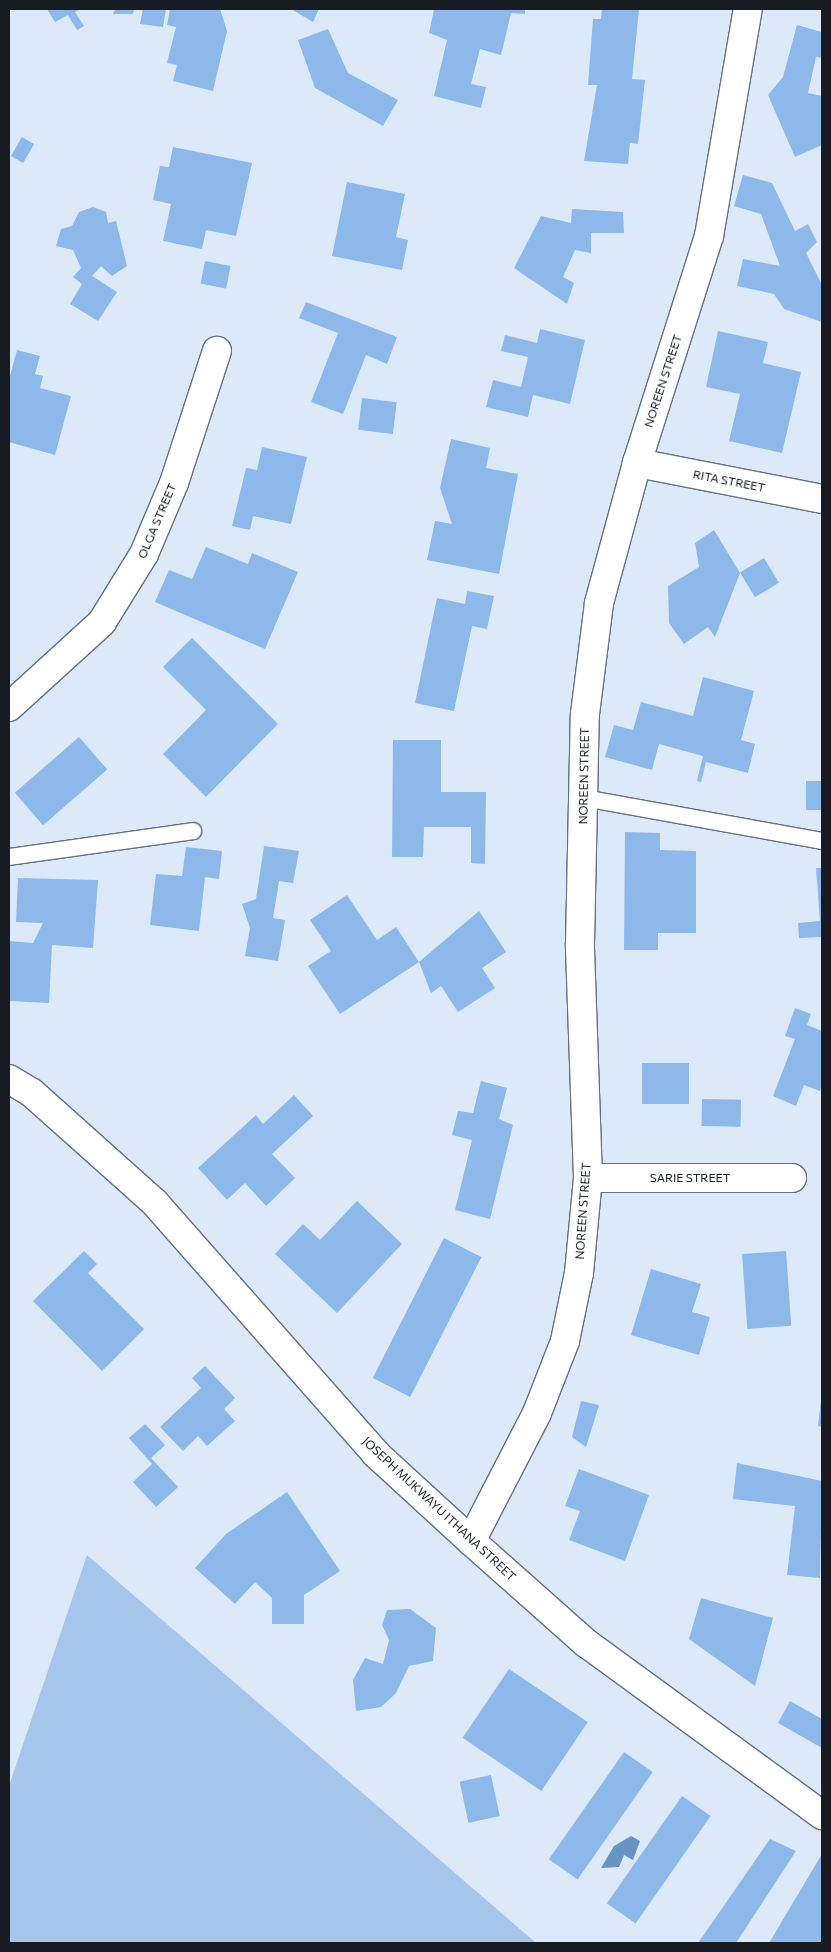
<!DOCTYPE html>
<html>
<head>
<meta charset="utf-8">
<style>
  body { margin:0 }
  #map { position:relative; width:831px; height:1952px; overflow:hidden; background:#dbe9f9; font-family:Commissioner,sans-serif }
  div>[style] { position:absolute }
  .green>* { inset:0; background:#a5c6ea }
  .water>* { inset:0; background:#6894c3 }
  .building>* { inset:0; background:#8cb9ea; transform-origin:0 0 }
  .roads { filter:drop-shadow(1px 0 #64717f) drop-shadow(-1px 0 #64717f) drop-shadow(0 1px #64717f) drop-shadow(0 -1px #64717f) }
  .lane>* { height:16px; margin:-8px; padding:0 8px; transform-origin:8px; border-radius:8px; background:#fff }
  .street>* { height:28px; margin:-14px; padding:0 14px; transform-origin:14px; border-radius:14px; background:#fff }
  span { translate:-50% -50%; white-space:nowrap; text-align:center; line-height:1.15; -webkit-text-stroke:5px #fff; paint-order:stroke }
  .street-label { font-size:12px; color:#171c22 }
  .frame { position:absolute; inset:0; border:10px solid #171c22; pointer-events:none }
</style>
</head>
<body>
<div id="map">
  <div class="green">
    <i style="clip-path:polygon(87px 1555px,536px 1943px,9px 1943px,9px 1786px)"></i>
  </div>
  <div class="water">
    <i style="clip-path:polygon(631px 1836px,640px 1841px,633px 1860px,624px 1855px,619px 1867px,601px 1868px,614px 1846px)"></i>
  </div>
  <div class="building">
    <i style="clip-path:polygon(47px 9px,81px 9px,75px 12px,84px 26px,77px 30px,68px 15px,55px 22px)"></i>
    <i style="clip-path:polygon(115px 9px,134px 9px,133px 14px,113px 14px)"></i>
    <i style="clip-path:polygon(143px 9px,166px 9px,163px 27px,140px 24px)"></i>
    <i style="clip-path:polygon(170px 9px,220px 9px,227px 31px,213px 91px,173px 81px,177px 65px,167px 63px,176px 27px,167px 25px)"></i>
    <i style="clip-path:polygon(291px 9px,319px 9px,313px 22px)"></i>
    <i style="clip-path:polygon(434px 9px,525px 9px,525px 14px,511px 13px,501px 55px,480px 49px,471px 84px,486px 87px,481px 108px,434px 96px,447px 40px,429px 33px)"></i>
    <i style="clip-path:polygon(602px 9px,639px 9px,632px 79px,645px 80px,638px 144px,630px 143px,628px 164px,584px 161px,597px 85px,588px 85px,593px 19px,601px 19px)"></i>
    <i style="clip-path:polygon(797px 25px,822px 32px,822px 58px,816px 57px,808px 93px,822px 96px,822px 145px,795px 157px,768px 95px,783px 77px)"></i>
    <i style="clip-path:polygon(328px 29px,348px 73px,398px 100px,383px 126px,315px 88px,298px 40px)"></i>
    <i style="left:22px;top:137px;width:14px;height:22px;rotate:30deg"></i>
    <i style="clip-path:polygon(173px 147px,252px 163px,236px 236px,206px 230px,202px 249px,163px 241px,171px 204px,153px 200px,160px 166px,169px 167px)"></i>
    <i style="clip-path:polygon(743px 175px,772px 183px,795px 231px,808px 224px,817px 242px,806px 253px,822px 285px,822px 322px,784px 309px,774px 294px,737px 286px,743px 259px,780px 266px,761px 214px,734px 206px)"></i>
    <i style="clip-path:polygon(347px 182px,405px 194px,396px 237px,408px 240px,402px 270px,332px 256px)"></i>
    <i style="clip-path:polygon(93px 207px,106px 212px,108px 223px,116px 221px,127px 266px,112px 276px,101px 266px,92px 276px,117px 292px,98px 321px,70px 304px,82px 284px,73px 277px,81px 268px,73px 250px,56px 246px,61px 229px,72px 226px,79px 212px)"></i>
    <i style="clip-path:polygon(572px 209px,623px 212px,624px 233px,591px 233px,591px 253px,575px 250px,563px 277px,574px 283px,567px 304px,514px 268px,541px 216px,571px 223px)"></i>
    <i style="left:205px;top:261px;width:26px;height:23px;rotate:11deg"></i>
    <i style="clip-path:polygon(306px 302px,397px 337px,387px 364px,366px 355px,343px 414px,311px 402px,338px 333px,299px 318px)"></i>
    <i style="clip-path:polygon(540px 329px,585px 340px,570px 404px,533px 395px,528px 417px,486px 407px,493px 380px,521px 387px,528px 357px,501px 351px,505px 335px,537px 343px)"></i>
    <i style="clip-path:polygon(718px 331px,768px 342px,763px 363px,801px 372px,782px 453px,729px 441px,740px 394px,706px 387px)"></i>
    <i style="clip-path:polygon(17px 350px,40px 356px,35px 374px,43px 376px,40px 388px,71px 396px,55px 455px,9px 442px,9px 380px)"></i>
    <i style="left:362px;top:398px;width:35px;height:32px;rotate:7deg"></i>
    <i style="clip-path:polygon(451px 439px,490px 448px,486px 468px,518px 474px,499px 574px,427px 560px,435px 521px,452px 524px,440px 488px)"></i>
    <i style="clip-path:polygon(262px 447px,307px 457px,291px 524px,253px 516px,250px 530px,232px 526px,246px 468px,257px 470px)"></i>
    <i style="clip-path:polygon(714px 530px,740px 573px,715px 637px,708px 627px,684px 644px,669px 623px,668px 586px,699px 567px,695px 543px)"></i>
    <i style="clip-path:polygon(206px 547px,248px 564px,252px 553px,298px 572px,265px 649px,155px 602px,169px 570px,192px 579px)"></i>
    <i style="left:764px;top:558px;width:29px;height:28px;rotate:59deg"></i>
    <i style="clip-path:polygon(467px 591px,494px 596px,487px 629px,472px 626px,454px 711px,415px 703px,437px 598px,465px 604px)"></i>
    <i style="clip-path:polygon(192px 638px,278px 724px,206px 797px,163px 754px,206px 710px,163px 667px)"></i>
    <i style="clip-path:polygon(703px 677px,754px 691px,741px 740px,755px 744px,748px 773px,706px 762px,701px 782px,697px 781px,703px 756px,659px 744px,652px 770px,605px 757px,614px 725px,633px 730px,641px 702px,693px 716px)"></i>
    <i style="left:79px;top:737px;width:43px;height:85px;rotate:49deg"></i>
    <i style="clip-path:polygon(393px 740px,441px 740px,441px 792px,486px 792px,485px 864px,471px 863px,471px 827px,424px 827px,423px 857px,392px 857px)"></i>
    <i style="left:806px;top:781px;width:16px;height:29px"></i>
    <i style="clip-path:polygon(625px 832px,660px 833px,660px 850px,696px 851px,696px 933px,658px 933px,658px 950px,624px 950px)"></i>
    <i style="clip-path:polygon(264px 846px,299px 851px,293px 883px,279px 881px,273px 918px,285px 920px,278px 961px,245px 956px,250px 928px,242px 904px,256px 899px)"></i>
    <i style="clip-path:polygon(186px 847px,222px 851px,219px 879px,205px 877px,199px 931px,150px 925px,156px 874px,182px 876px)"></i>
    <i style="clip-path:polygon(816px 868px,822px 868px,822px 937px,799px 938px,798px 923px,820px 921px)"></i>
    <i style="clip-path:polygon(18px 878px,98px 880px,93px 948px,52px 945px,49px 1003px,9px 1001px,9px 941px,33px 943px,43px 923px,16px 922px)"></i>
    <i style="clip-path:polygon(347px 895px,377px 940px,396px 927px,419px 962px,479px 911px,506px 952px,482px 968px,495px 988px,458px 1012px,441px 986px,431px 993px,419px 962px,340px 1014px,308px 966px,331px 951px,310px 920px)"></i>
    <i style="clip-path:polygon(795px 1008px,811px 1014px,807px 1025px,822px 1031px,822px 1085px,820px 1091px,804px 1085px,796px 1106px,773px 1096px,795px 1039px,785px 1036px)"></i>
    <i style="left:642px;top:1063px;width:47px;height:41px"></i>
    <i style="clip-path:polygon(481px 1081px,507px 1088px,499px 1119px,513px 1125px,490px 1219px,455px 1210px,472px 1140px,452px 1135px,458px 1111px,473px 1113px)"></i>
    <i style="clip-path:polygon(294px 1095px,313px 1116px,272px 1154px,295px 1178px,266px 1206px,245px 1183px,227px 1200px,198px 1168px,256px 1115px,263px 1124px)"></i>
    <i style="left:702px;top:1099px;width:39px;height:27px;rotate:1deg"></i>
    <i style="clip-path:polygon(357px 1201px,402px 1244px,337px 1313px,275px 1254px,303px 1224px,320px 1240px)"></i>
    <i style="left:444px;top:1238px;width:42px;height:157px;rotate:27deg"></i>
    <i style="clip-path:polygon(84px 1251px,97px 1264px,88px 1273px,144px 1329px,102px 1371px,33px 1301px)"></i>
    <i style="left:786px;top:1251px;width:75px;height:44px;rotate:86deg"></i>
    <i style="clip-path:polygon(651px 1269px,701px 1284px,692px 1312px,710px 1317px,699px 1355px,631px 1335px)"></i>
    <i style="clip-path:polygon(205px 1366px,235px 1398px,224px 1409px,235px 1421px,207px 1446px,198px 1436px,183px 1451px,160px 1427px,201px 1388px,192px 1378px)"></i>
    <i style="clip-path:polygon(581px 1401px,599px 1405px,586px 1447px,572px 1437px)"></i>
    <i style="clip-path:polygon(821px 1401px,822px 1402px,822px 1427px,818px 1426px)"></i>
    <i style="clip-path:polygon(145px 1424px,165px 1445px,151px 1458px,178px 1487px,156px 1507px,133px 1482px,152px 1464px,129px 1438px)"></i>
    <i style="clip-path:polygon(737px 1463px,822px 1481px,820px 1578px,787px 1575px,795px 1506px,733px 1499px)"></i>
    <i style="clip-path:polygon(579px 1469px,649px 1495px,625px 1561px,569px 1540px,580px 1511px,565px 1506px)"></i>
    <i style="clip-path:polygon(287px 1492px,340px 1571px,304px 1595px,304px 1624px,272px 1624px,272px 1598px,255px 1582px,235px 1604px,195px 1568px,226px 1534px)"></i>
    <i style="clip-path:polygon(701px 1598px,773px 1618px,755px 1686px,689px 1639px)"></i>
    <i style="clip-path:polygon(410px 1609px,436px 1628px,433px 1661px,409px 1666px,396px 1693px,381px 1707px,356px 1711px,353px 1680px,365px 1658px,383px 1664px,389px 1640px,382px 1625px,387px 1610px)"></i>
    <i style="left:509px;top:1669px;width:95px;height:83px;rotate:34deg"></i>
    <i style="clip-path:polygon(790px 1701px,822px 1719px,822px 1748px,778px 1723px)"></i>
    <i style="left:624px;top:1752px;width:35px;height:131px;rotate:35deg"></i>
    <i style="left:491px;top:1775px;width:42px;height:32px;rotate:78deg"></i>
    <i style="left:682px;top:1796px;width:35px;height:131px;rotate:35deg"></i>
    <i style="clip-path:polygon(770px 1839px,796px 1851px,736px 1943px,698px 1943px)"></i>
    <i style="clip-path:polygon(822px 1854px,822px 1943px,769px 1943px)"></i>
  </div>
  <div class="roads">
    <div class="lane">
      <i style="left:584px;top:798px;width:242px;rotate:10.2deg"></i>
      <i style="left:9px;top:857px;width:186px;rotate:-8deg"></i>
    </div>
    <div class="street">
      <i style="left:637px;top:463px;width:188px;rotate:11deg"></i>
      <i style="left:9px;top:707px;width:126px;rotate:-42.4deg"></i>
      <i style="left:102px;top:622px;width:80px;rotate:-58.3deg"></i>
      <i style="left:144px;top:554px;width:77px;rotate:-67.1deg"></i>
      <i style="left:174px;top:483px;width:139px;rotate:-72deg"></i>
      <i style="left:9px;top:1079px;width:26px;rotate:31deg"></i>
      <i style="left:31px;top:1092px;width:166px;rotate:41.8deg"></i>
      <i style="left:155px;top:1203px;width:334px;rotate:48.6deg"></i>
      <i style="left:376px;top:1454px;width:129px;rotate:42.5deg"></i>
      <i style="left:471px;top:1541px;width:154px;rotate:41.6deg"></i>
      <i style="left:586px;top:1643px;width:292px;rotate:36.1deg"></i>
      <i style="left:588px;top:1178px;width:204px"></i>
      <i style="left:471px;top:1541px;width:144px;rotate:-62.7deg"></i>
      <i style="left:537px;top:1413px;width:77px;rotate:-68.7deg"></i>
      <i style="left:565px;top:1341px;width:69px;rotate:-78.4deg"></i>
      <i style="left:579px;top:1273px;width:95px;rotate:-84.6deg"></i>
      <i style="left:588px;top:1178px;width:234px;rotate:-92deg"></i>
      <i style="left:580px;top:944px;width:230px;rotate:-88.8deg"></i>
      <i style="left:585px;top:714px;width:112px;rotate:-82.8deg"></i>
      <i style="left:599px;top:603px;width:145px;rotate:-74.8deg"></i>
      <i style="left:637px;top:463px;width:238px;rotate:-72.4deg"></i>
      <i style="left:709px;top:236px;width:230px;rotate:-80.3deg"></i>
    </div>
  </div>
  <div class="street-label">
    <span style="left:663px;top:381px;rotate:-72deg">NOREEN STREET</span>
    <span style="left:729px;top:481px;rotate:11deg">RITA STREET</span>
    <span style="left:157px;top:521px;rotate:-67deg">OLGA STREET</span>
    <span style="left:584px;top:776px;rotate:-89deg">NOREEN STREET</span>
    <span style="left:690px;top:1178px">SARIE STREET</span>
    <span style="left:583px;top:1211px;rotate:-86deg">NOREEN STREET</span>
    <span style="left:439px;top:1509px;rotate:43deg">JOSEPH MUKWAYU ITHANA STREET</span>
  </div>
  <div class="frame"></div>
</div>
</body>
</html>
